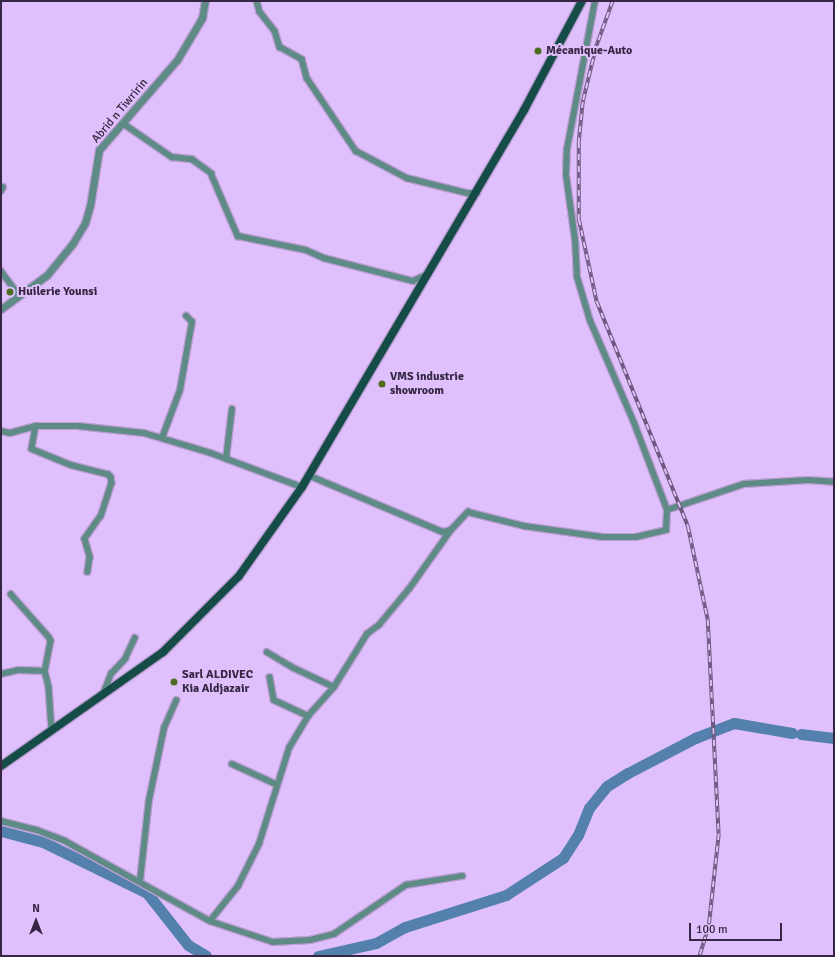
<!DOCTYPE html>
<html>
<head>
<meta charset="utf-8">
<style>
  body { margin:0 }
  #map { position:relative; width:835px; height:957px; overflow:hidden; background:#e0c0fc; font-family:Signika,sans-serif }
  div>[style] { position:absolute }
  .river>* { height:11px; margin:-5.5px; padding:0 5.5px; transform-origin:5.5px; border-radius:5.5px; background:#5380ac }
  .roads { filter:drop-shadow(1px 0 #bb9ed3) drop-shadow(-1px 0 #bb9ed3) drop-shadow(0 1px #bb9ed3) drop-shadow(0 -1px #bb9ed3) }
  .minor>* { height:5.5px; margin:-2.75px; padding:0 2.75px; transform-origin:2.75px; border-radius:2.75px; background:#5f8b87 }
  .tertiary>* { height:7px; margin:-3.5px; padding:0 3.5px; transform-origin:3.5px; border-radius:3.5px; background:#5f8b87 }
  .primary>* { height:8px; margin:-4px; padding:0 4px; transform-origin:4px; border-radius:4px; background:#164c48 }
  .rail>* { height:3.5px; margin-top:-1.75px; transform-origin:0; background:repeating-linear-gradient(90deg,#e0c0fc 0 6px,#6e587f 0 12px); box-sizing:border-box; border-block:1px solid #6e587f }
  .dots>* { width:11px; height:11px; translate:-50% -50%; box-sizing:border-box; border:2px solid #e0c0fc; border-radius:50% }
  span { translate:-50% -50%; white-space:nowrap; text-align:center; line-height:1.15; -webkit-text-stroke:4px #e0c0fc; paint-order:stroke }
  .poi-label { font-size:12px; color:#362643; font-weight:700 }
  .left { translate:0 -50%; text-align:left }
  .street-label { font-size:12px; color:#362643 }
  .frame { position:absolute; inset:0; border:2px solid #362643; pointer-events:none }
  .north { position:absolute; left:16px; top:901px; width:40px; height:40px; -webkit-text-stroke:3px #e0c0fc; paint-order:stroke; rotate:0deg; font-size:11px; font-weight:700; line-height:16px; text-align:center; color:#362643 }
  .north::after { content:''; display:block; margin:auto; width:14px; height:18px; background:#362643; clip-path:polygon(50% 0,100% 100%,50% 72%,0 100%) }
  .scale { position:absolute; left:689px; top:923px; width:93px; height:18px; box-sizing:border-box; border:2px solid #362643; border-top:0; padding-left:5px; font-size:12px; line-height:14px; white-space:nowrap; color:#362643; -webkit-text-stroke:3px #e0c0fc; paint-order:stroke }
</style>
</head>
<body>
<div id="map">
  <div class="river">
    <i style="left:801px;top:734px;width:33px;rotate:7deg"></i>
    <i style="left:1px;top:831px;width:43px;rotate:14.7deg"></i>
    <i style="left:43px;top:842px;width:116px;rotate:26.1deg"></i>
    <i style="left:147px;top:893px;width:66px;rotate:51.7deg"></i>
    <i style="left:188px;top:945px;width:21px;rotate:31deg"></i>
    <i style="left:318px;top:956px;width:59px;rotate:-12.6deg"></i>
    <i style="left:376px;top:943px;width:33px;rotate:-29deg"></i>
    <i style="left:405px;top:927px;width:106px;rotate:-17.6deg"></i>
    <i style="left:506px;top:895px;width:68px;rotate:-33deg"></i>
    <i style="left:563px;top:858px;width:27px;rotate:-57deg"></i>
    <i style="left:578px;top:835px;width:29px;rotate:-68deg"></i>
    <i style="left:589px;top:808px;width:28px;rotate:-51deg"></i>
    <i style="left:607px;top:786px;width:25px;rotate:-32deg"></i>
    <i style="left:628px;top:773px;width:76px;rotate:-27.6deg"></i>
    <i style="left:695px;top:738px;width:42px;rotate:-21deg"></i>
    <i style="left:734px;top:723px;width:59px;rotate:9.8deg"></i>
  </div>
  <div class="roads">
    <div class="minor">
      <i style="left:257px;top:1px;width:11px;rotate:75deg"></i>
      <i style="left:260px;top:12px;width:24px;rotate:52deg"></i>
      <i style="left:275px;top:31px;width:17px;rotate:73deg"></i>
      <i style="left:280px;top:47px;width:25px;rotate:29deg"></i>
      <i style="left:302px;top:59px;width:20px;rotate:75deg"></i>
      <i style="left:307px;top:78px;width:88px;rotate:56.1deg"></i>
      <i style="left:356px;top:151px;width:58px;rotate:27.9deg"></i>
      <i style="left:407px;top:178px;width:62px;rotate:14deg"></i>
      <i style="left:467px;top:193px;width:10px"></i>
      <i style="left:125px;top:122px;width:4px;rotate:63deg"></i>
      <i style="left:127px;top:126px;width:55px;rotate:34.6deg"></i>
      <i style="left:172px;top:157px;width:20px;rotate:6deg"></i>
      <i style="left:192px;top:159px;width:24px;rotate:36deg"></i>
      <i style="left:211px;top:173px;width:69px;rotate:66.8deg"></i>
      <i style="left:238px;top:236px;width:69px;rotate:11.6deg"></i>
      <i style="left:306px;top:250px;width:20px;rotate:24deg"></i>
      <i style="left:324px;top:258px;width:92px;rotate:14.5deg"></i>
      <i style="left:413px;top:281px;width:14px;rotate:-25deg"></i>
      <i style="left:1px;top:191px;width:4px;rotate:-63deg"></i>
      <i style="left:1px;top:271px;width:30px;rotate:53deg"></i>
      <i style="left:36px;top:426px;width:23px;rotate:100deg"></i>
      <i style="left:32px;top:449px;width:42px;rotate:22.3deg"></i>
      <i style="left:71px;top:465px;width:38px;rotate:14deg"></i>
      <i style="left:108px;top:474px;width:4px;rotate:45deg"></i>
      <i style="left:111px;top:477px;width:6px;rotate:81deg"></i>
      <i style="left:112px;top:483px;width:35px;rotate:108deg"></i>
      <i style="left:101px;top:516px;width:28px;rotate:125deg"></i>
      <i style="left:85px;top:539px;width:19px;rotate:74deg"></i>
      <i style="left:90px;top:557px;width:15px;rotate:98deg"></i>
      <i style="left:1px;top:431px;width:9px;rotate:13deg"></i>
      <i style="left:10px;top:433px;width:27px;rotate:-15deg"></i>
      <i style="left:36px;top:426px;width:42px"></i>
      <i style="left:78px;top:426px;width:66px;rotate:6.1deg"></i>
      <i style="left:144px;top:433px;width:70px;rotate:16.6deg"></i>
      <i style="left:211px;top:453px;width:97px;rotate:20.5deg"></i>
      <i style="left:162px;top:438px;width:51px;rotate:-69.4deg"></i>
      <i style="left:180px;top:390px;width:69px;rotate:-80deg"></i>
      <i style="left:192px;top:322px;width:8px;rotate:-135deg"></i>
      <i style="left:226px;top:459px;width:50px;rotate:-83.2deg"></i>
      <i style="left:308px;top:475px;width:147px;rotate:22.9deg"></i>
      <i style="left:443px;top:532px;width:8px;rotate:-14deg"></i>
      <i style="left:451px;top:530px;width:25px;rotate:-47deg"></i>
      <i style="left:468px;top:512px;width:58px;rotate:14deg"></i>
      <i style="left:524px;top:526px;width:79px;rotate:8deg"></i>
      <i style="left:602px;top:537px;width:34px"></i>
      <i style="left:636px;top:537px;width:31px;rotate:-13deg"></i>
      <i style="left:666px;top:530px;width:20px;rotate:-87deg"></i>
      <i style="left:667px;top:510px;width:93px;rotate:-110.8deg"></i>
      <i style="left:634px;top:423px;width:111px;rotate:-113.3deg"></i>
      <i style="left:590px;top:321px;width:46px;rotate:-106.5deg"></i>
      <i style="left:577px;top:277px;width:37px;rotate:-93deg"></i>
      <i style="left:575px;top:240px;width:66px;rotate:-97.9deg"></i>
      <i style="left:566px;top:175px;width:26px;rotate:-88deg"></i>
      <i style="left:567px;top:149px;width:151px;rotate:-79.3deg"></i>
      <i style="left:667px;top:510px;width:81px;rotate:-18.7deg"></i>
      <i style="left:744px;top:484px;width:64px;rotate:-3.6deg"></i>
      <i style="left:808px;top:480px;width:26px;rotate:4deg"></i>
      <i style="left:11px;top:594px;width:57px;rotate:48.5deg"></i>
      <i style="left:49px;top:637px;width:4px;rotate:63deg"></i>
      <i style="left:51px;top:641px;width:31px;rotate:101deg"></i>
      <i style="left:267px;top:652px;width:31px;rotate:31deg"></i>
      <i style="left:294px;top:668px;width:44px;rotate:25.4deg"></i>
      <i style="left:1px;top:674px;width:17px;rotate:-13deg"></i>
      <i style="left:18px;top:670px;width:27px;rotate:2deg"></i>
      <i style="left:45px;top:671px;width:16px;rotate:76deg"></i>
      <i style="left:49px;top:687px;width:44px;rotate:86.1deg"></i>
      <i style="left:270px;top:677px;width:23px;rotate:80deg"></i>
      <i style="left:274px;top:700px;width:38px;rotate:25deg"></i>
      <i style="left:103px;top:694px;width:22px;rotate:-68deg"></i>
      <i style="left:111px;top:674px;width:21px;rotate:-47deg"></i>
      <i style="left:125px;top:659px;width:23px;rotate:-65deg"></i>
      <i style="left:232px;top:764px;width:48px;rotate:24.4deg"></i>
      <i style="left:1px;top:821px;width:37px;rotate:14deg"></i>
      <i style="left:37px;top:830px;width:30px;rotate:21deg"></i>
      <i style="left:65px;top:841px;width:166px;rotate:28.9deg"></i>
      <i style="left:210px;top:921px;width:66px;rotate:18.4deg"></i>
      <i style="left:273px;top:942px;width:37px;rotate:-3deg"></i>
      <i style="left:310px;top:940px;width:25px;rotate:-14deg"></i>
      <i style="left:334px;top:934px;width:87px;rotate:-34.2deg"></i>
      <i style="left:406px;top:885px;width:57px;rotate:-9.1deg"></i>
      <i style="left:140px;top:881px;width:81px;rotate:-83.7deg"></i>
      <i style="left:149px;top:800px;width:74px;rotate:-78.2deg"></i>
      <i style="left:164px;top:728px;width:30px;rotate:-66deg"></i>
      <i style="left:210px;top:921px;width:45px;rotate:-51.3deg"></i>
      <i style="left:238px;top:886px;width:47px;rotate:-63.4deg"></i>
      <i style="left:259px;top:844px;width:101px;rotate:-72.6deg"></i>
      <i style="left:289px;top:748px;width:37px;rotate:-59deg"></i>
      <i style="left:308px;top:716px;width:39px;rotate:-48deg"></i>
      <i style="left:334px;top:687px;width:62px;rotate:-58.1deg"></i>
      <i style="left:367px;top:634px;width:15px;rotate:-37deg"></i>
      <i style="left:379px;top:625px;width:47px;rotate:-50.2deg"></i>
      <i style="left:409px;top:589px;width:72px;rotate:-54.6deg"></i>
    </div>
    <div class="tertiary">
      <i style="left:1px;top:309px;width:57px;rotate:-36.5deg"></i>
      <i style="left:47px;top:275px;width:41px;rotate:-50.9deg"></i>
      <i style="left:73px;top:243px;width:23px;rotate:-59deg"></i>
      <i style="left:85px;top:223px;width:18px;rotate:-74deg"></i>
      <i style="left:90px;top:206px;width:57px;rotate:-80.9deg"></i>
      <i style="left:99px;top:150px;width:119px;rotate:-49.1deg"></i>
      <i style="left:177px;top:60px;width:49px;rotate:-59.2deg"></i>
      <i style="left:202px;top:18px;width:17px;rotate:-80deg"></i>
    </div>
    <div class="primary">
      <i style="left:1px;top:766px;width:198px;rotate:-35.1deg"></i>
      <i style="left:163px;top:652px;width:107px;rotate:-45deg"></i>
      <i style="left:239px;top:576px;width:109px;rotate:-54.7deg"></i>
      <i style="left:302px;top:487px;width:438px;rotate:-59.5deg"></i>
      <i style="left:524px;top:110px;width:123px;rotate:-62deg"></i>
    </div>
  </div>
  <div class="rail">
    <i style="left:613px;top:1px;width:50px;rotate:109.9deg"></i>
    <i style="left:596px;top:48px;width:56px;rotate:103.5deg"></i>
    <i style="left:583px;top:102px;width:40px;rotate:95.7deg"></i>
    <i style="left:579px;top:142px;width:77px;rotate:90deg"></i>
    <i style="left:579px;top:219px;width:85px;rotate:77.8deg"></i>
    <i style="left:597px;top:302px;width:242px;rotate:67.9deg"></i>
    <i style="left:688px;top:526px;width:96px;rotate:78deg"></i>
    <i style="left:708px;top:620px;width:214px;rotate:87.1deg"></i>
    <i style="left:719px;top:834px;width:93px;rotate:96.2deg"></i>
    <i style="left:709px;top:926px;width:31px;rotate:107deg"></i>
  </div>
  <div class="dots">
    <i style="left:538px;top:51px;background:#4e6c21"></i>
    <i style="left:10px;top:292px;background:#4e6c21"></i>
    <i style="left:382px;top:384px;background:#4e6c21"></i>
    <i style="left:174px;top:682px;background:#4e6c21"></i>
  </div>
  <div class="poi-label">
    <span class="left" style="left:546px;top:51px">Mécanique-Auto</span>
    <span class="left" style="left:18px;top:292px">Huilerie Younsi</span>
    <span class="left" style="left:390px;top:384px">VMS industrie<br>showroom</span>
    <span class="left" style="left:182px;top:682px">Sarl ALDIVEC<br>Kia Aldjazair</span>
  </div>
  <div class="street-label">
    <span style="left:120px;top:111px;rotate:-50deg">Abrid n Tiwririn</span>
  </div>
  <div class="frame"></div>
  <div class="north">N</div>
  <div class="scale">100 m</div>
</div>
</body>
</html>
